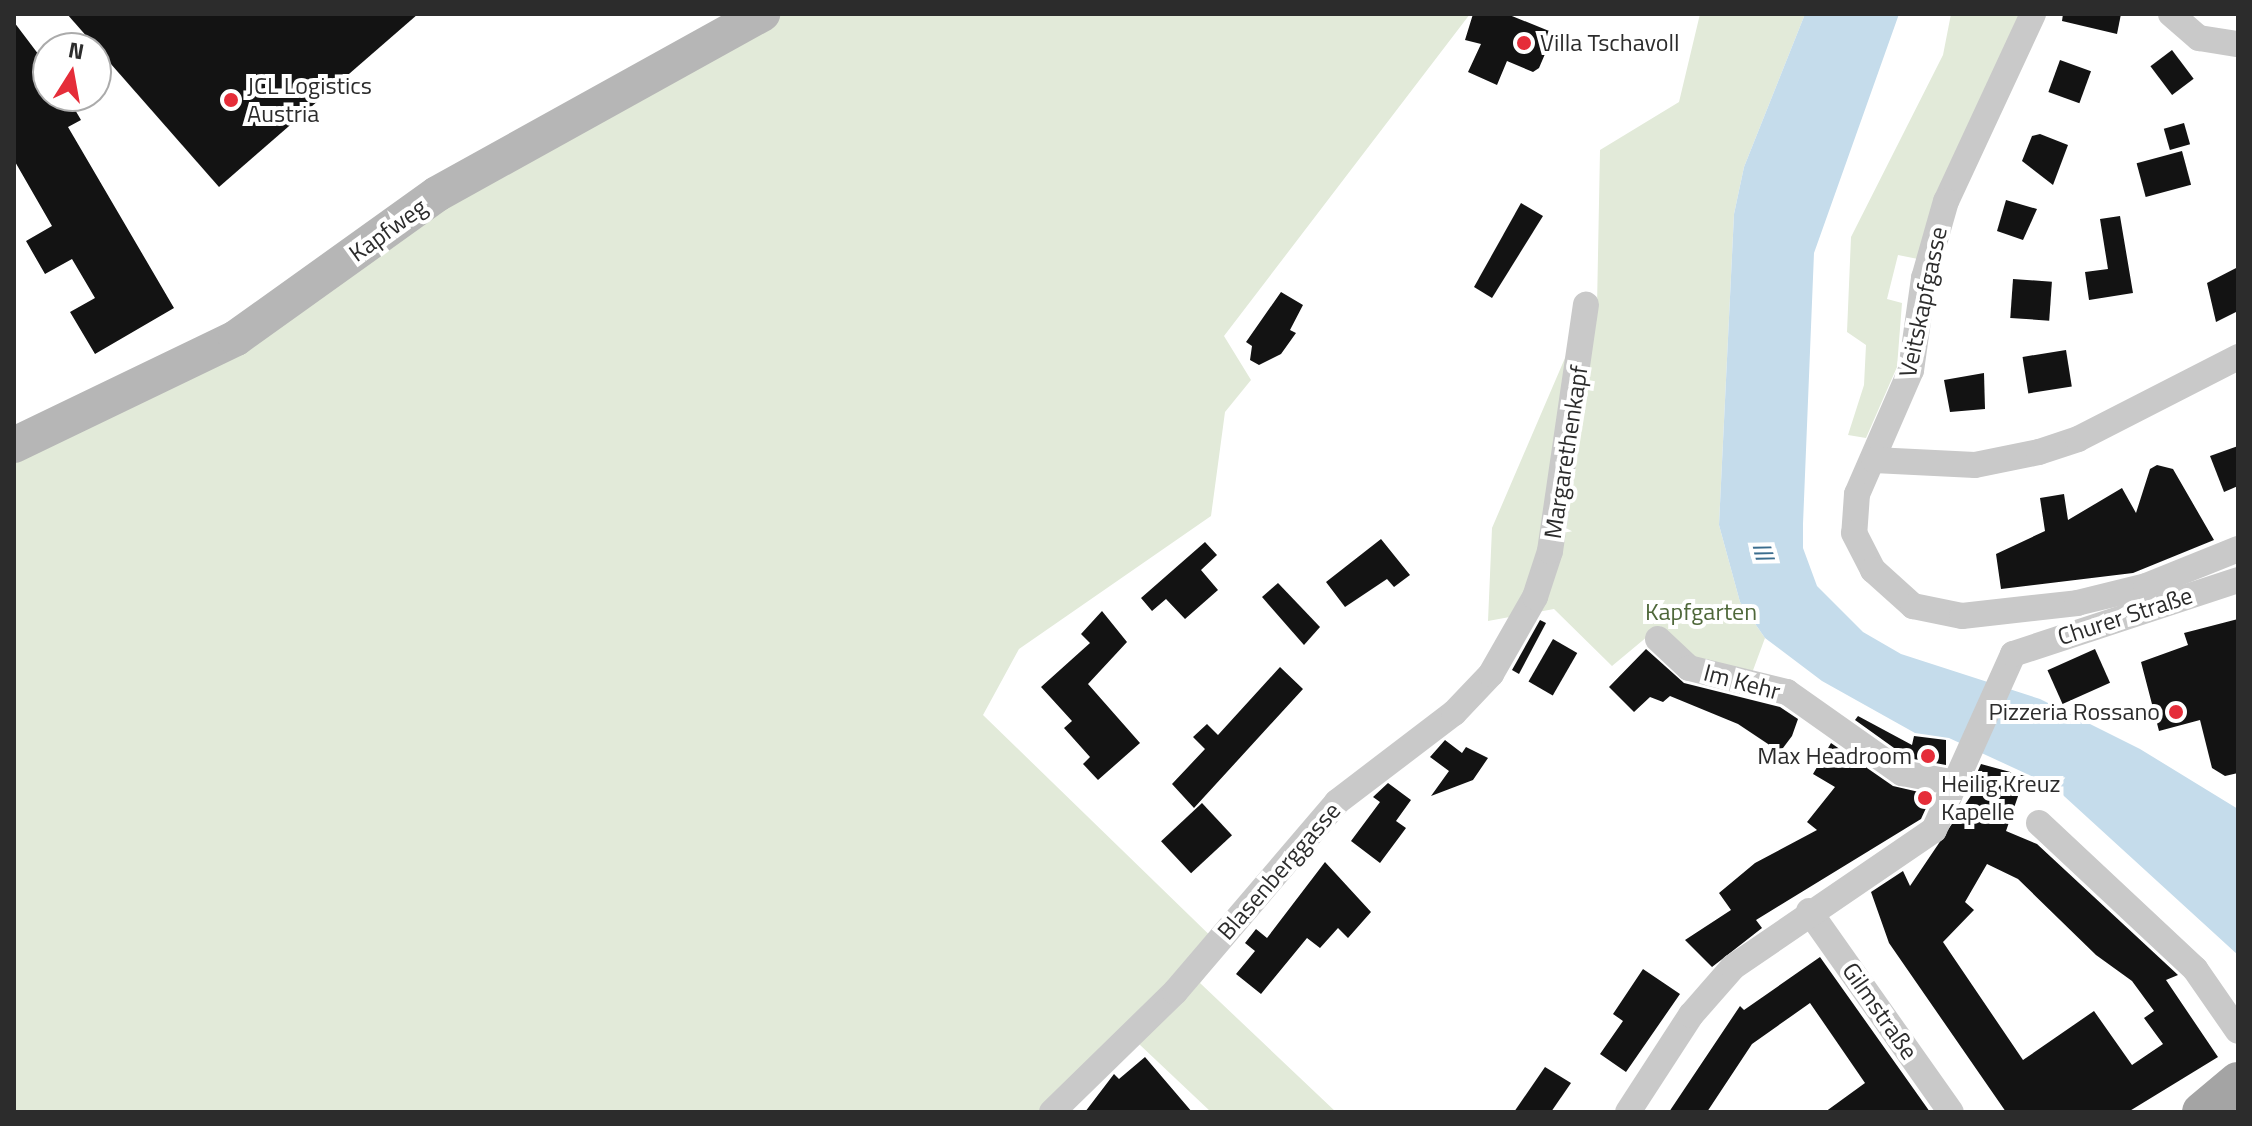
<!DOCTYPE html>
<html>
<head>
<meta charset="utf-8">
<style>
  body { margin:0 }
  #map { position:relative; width:2252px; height:1126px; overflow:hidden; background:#fff; font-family:"Titillium Web",sans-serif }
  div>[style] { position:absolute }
  .green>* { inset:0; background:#e2ead9 }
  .water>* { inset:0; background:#c5dceb }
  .building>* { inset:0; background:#131313; transform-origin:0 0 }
  .street>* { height:26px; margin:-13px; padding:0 13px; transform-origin:13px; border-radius:13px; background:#c9c9c9 }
  .secondary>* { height:36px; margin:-18px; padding:0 18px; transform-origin:18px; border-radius:18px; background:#b6b6b6 }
  .primary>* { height:40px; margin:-20px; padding:0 20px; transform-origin:20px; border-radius:20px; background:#a4a4a4 }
  .dots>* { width:22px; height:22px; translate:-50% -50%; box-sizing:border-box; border:4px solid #fff; border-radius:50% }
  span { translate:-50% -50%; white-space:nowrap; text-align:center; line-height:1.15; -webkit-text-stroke:8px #fff; paint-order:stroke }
  .poi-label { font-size:24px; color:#2c2c2c }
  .left { translate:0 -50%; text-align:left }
  .right { translate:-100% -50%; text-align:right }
  .street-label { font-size:24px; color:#2c2c2c }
  .park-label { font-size:24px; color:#4f683a }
  .water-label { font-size:26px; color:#3b6d8e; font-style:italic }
  .frame { position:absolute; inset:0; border:16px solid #2c2c2c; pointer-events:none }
  .north { position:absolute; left:32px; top:32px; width:80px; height:80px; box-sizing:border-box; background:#fff; border:2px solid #ababab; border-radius:50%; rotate:11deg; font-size:22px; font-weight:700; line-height:32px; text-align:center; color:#2c2c2c }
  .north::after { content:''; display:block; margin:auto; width:28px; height:36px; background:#e52d39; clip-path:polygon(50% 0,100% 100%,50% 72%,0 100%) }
</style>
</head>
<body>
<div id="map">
  <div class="green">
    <i style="clip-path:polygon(762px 14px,1470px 14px,1224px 336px,1251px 380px,1225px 412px,1211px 516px,1019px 649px,983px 715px,1225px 950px,1200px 983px,1336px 1112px,1211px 1112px,1139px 1044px,1067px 1112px,14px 1112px,14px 445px,103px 405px)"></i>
    <i style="clip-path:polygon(1700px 14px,1805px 14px,1744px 167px,1734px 214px,1719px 525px,1740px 602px,1765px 638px,1752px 673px,1699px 662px,1660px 626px,1612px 666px,1554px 609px,1488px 621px,1492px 528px,1568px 351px,1597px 307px,1600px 150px,1679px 102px)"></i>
    <i style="clip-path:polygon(1951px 14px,2022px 14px,1918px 259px,1898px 255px,1887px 299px,1902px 303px,1897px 367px,1866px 438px,1848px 435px,1864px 385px,1866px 345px,1847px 332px,1851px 237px,1943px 55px)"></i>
  </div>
  <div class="water">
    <i style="clip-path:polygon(1805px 14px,1899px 14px,1814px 253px,1803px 524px,1803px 548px,1817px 586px,1863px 632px,1901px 654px,2040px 699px,2140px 749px,2238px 809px,2238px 955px,2053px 786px,1949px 738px,1915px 733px,1822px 681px,1765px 638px,1740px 602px,1719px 525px,1734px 214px,1744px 167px)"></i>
  </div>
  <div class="building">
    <i style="clip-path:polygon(67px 14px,418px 14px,219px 187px)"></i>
    <i style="clip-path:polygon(1473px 14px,1507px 14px,1554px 33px,1539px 68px,1533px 72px,1507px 61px,1497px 85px,1468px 72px,1481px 44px,1465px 40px)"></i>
    <i style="clip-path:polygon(2063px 14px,2121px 14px,2117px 34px,2062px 21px)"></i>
    <i style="clip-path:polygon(14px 22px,48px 67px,48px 96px,67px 96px,81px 120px,68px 127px,174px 308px,95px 354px,70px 312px,95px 298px,72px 259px,45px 274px,26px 241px,52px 226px,14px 160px)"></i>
    <i style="left:2172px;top:50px;width:36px;height:27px;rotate:53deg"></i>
    <i style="left:2060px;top:60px;width:33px;height:34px;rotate:20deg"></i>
    <i style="left:2184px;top:123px;width:22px;height:21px;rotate:74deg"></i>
    <i style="clip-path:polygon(2040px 134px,2068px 145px,2053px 185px,2022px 161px,2032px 136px)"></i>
    <i style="left:2182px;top:151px;width:35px;height:47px;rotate:75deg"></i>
    <i style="clip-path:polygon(2006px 200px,2037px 209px,2023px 240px,1997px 231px)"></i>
    <i style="clip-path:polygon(1521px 203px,1543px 216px,1492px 298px,1474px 287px)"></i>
    <i style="clip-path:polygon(2120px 216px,2133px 293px,2089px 300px,2085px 272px,2108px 269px,2100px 219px)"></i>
    <i style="clip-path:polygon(2238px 267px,2238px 311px,2216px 322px,2207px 283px)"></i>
    <i style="left:2013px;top:279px;width:39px;height:39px;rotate:4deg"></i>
    <i style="clip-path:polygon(1281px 292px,1303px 305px,1290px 330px,1296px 333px,1281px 354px,1259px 365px,1250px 360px,1252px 346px,1246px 342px)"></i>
    <i style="left:2066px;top:350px;width:37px;height:44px;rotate:81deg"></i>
    <i style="clip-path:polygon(1984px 373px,1985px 409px,1950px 412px,1944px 380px)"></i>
    <i style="clip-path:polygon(2238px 446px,2238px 486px,2224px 492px,2210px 456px)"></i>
    <i style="clip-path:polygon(2157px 465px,2173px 469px,2214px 540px,2133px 573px,2001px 589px,1996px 554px,2045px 531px,2040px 498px,2064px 494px,2068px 520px,2122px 488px,2136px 513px,2150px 469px)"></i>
    <i style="clip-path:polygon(1381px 539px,1410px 575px,1394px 587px,1387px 579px,1345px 607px,1326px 582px)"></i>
    <i style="clip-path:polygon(1205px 542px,1217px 555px,1201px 570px,1218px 590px,1185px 619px,1166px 599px,1152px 611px,1141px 598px)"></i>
    <i style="clip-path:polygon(1278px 583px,1320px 627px,1304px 645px,1262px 597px)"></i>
    <i style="clip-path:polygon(1102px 611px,1127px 642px,1088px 684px,1140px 743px,1098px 780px,1083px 764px,1090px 757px,1064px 728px,1072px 721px,1041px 687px,1090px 643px,1081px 634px)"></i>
    <i style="clip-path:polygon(2238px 619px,2238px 773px,2225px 776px,2212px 768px,2200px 720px,2159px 731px,2141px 662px,2188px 645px,2184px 633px)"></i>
    <i style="clip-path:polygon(1540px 620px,1546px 623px,1519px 674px,1512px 670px)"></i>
    <i style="left:1553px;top:639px;width:28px;height:49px;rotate:30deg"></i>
    <i style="clip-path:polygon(1646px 649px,1684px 683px,1780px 707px,1798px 719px,1792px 736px,1780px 752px,1738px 724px,1670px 696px,1663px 702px,1650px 697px,1634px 712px,1609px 687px)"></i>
    <i style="left:2095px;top:649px;width:37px;height:52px;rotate:66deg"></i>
    <i style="clip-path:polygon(1280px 667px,1303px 689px,1194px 808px,1172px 784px,1205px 749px,1193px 737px,1207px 724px,1218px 735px)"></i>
    <i style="clip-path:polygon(1858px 716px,1912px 745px,1914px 736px,1946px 740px,1946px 765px,1908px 758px,1855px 720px)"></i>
    <i style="clip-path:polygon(1445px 740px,1462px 753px,1466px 747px,1488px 758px,1473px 780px,1431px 796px,1449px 771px,1430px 757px)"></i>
    <i style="clip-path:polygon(1831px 743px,1893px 786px,1932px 795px,1921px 819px,1756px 920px,1762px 928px,1712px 967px,1685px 940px,1731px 910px,1719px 893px,1755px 863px,1817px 830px,1807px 822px,1835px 787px,1813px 774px)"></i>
    <i style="clip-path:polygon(evenodd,1981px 764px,2025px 776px,2006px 831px,2037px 844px,2178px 975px,2166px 980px,2218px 1057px,2128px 1112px,2006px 1112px,1889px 943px,1871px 892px,1903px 871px,1910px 886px,1987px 772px,1972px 784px,1981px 764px,1987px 864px,2018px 879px,2096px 955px,2132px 981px,2154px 1011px,2144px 1018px,2163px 1044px,2132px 1065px,2094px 1011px,2023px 1060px,1943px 942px,1974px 910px,1965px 902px,1987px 864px)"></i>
    <i style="clip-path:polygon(1388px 783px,1411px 800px,1396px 821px,1406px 828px,1380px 863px,1351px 841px,1380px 802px,1373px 797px)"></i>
    <i style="left:1202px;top:803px;width:44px;height:56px;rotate:47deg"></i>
    <i style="clip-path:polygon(1325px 862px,1371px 912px,1348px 938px,1338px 928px,1320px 948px,1307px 938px,1261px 994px,1236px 974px,1255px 951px,1245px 943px,1256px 929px,1267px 938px)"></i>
    <i style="clip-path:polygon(1820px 957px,1930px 1112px,1825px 1112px,1865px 1083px,1810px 1003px,1752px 1044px,1707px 1112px,1669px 1112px,1740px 1006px,1744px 1010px)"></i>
    <i style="clip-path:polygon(1643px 969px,1680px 994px,1626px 1072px,1600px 1054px,1623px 1021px,1613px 1014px)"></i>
    <i style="clip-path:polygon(1145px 1057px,1192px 1112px,1085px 1112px,1114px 1074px,1119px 1079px)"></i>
    <i style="clip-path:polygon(1545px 1067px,1571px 1083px,1551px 1112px,1514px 1112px)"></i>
  </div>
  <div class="street">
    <i style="left:2033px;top:14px;width:206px;rotate:114.9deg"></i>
    <i style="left:1946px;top:201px;width:80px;rotate:105.9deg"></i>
    <i style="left:1924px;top:278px;width:93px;rotate:98deg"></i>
    <i style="left:1911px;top:370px;width:135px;rotate:113.5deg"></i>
    <i style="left:1857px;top:494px;width:39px;rotate:94deg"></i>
    <i style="left:1854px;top:533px;width:42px;rotate:62.8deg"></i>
    <i style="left:1873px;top:570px;width:54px;rotate:42deg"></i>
    <i style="left:1913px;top:606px;width:50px;rotate:11.5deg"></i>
    <i style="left:1962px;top:616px;width:116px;rotate:-6.4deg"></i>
    <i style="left:2077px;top:603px;width:71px;rotate:-13.8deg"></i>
    <i style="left:2146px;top:586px;width:99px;rotate:-21.9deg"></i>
    <i style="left:2171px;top:14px;width:37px;rotate:41deg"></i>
    <i style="left:2199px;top:38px;width:39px;rotate:9deg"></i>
    <i style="left:1874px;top:460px;width:101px;rotate:2.8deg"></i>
    <i style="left:1975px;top:465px;width:65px;rotate:-11.5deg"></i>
    <i style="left:2039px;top:452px;width:41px;rotate:-18.4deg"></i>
    <i style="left:2078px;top:439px;width:180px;rotate:-27.1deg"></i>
    <i style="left:1658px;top:639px;width:42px;rotate:43.1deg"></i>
    <i style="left:1689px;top:668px;width:101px;rotate:13.8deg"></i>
    <i style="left:1787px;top:692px;width:141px;rotate:35.2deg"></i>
    <i style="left:1902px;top:773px;width:55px;rotate:10.5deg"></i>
    <i style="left:2039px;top:823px;width:214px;rotate:43.1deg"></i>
    <i style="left:2195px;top:969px;width:75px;rotate:55.3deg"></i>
    <i style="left:1809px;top:911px;width:246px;rotate:54.8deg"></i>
    <i style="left:1052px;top:1112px;width:172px;rotate:-44.3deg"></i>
    <i style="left:1175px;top:992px;width:250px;rotate:-49.5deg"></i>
    <i style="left:1337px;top:802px;width:147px;rotate:-37.3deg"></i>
    <i style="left:1454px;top:713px;width:54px;rotate:-46.5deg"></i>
    <i style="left:1491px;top:674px;width:89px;rotate:-60.3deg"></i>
    <i style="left:1535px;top:597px;width:48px;rotate:-71.9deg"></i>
    <i style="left:1550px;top:551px;width:249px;rotate:-81.7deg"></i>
    <i style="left:1628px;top:1112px;width:116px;rotate:-57deg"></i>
    <i style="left:1691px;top:1015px;width:64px;rotate:-48.8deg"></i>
    <i style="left:1733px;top:967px;width:243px;rotate:-34.3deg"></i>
    <i style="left:1934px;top:830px;width:193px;rotate:-65.8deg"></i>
    <i style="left:2013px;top:654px;width:237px;rotate:-18.2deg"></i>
  </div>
  <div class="secondary">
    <i style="left:14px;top:445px;width:246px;rotate:-25.7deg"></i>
    <i style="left:236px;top:338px;width:247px;rotate:-35.6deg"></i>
    <i style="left:437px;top:194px;width:372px;rotate:-29deg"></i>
  </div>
  <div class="primary">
    <i style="left:2202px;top:1112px;width:47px;rotate:-39.8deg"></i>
  </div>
  <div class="dots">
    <i style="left:1524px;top:43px;background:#e52d39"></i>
    <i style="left:231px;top:100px;background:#e52d39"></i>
    <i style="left:2176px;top:712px;background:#e52d39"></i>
    <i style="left:1928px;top:756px;background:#e52d39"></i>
    <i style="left:1925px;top:798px;background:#e52d39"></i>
  </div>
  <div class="poi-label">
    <span class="left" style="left:1540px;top:43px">Villa Tschavoll</span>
    <span class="left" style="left:247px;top:100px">JCL Logistics<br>Austria</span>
    <span class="right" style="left:2160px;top:712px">Pizzeria Rossano</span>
    <span class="right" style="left:1912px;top:756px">Max Headroom</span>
    <span class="left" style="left:1941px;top:798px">Heilig Kreuz<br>Kapelle</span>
  </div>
  <div class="street-label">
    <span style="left:388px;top:230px;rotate:-36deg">Kapfweg</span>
    <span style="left:1923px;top:302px;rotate:-78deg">Veitskapfgasse</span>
    <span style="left:1566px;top:452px;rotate:-81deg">Margarethenkapf</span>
    <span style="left:2125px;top:616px;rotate:-18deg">Churer Straße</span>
    <span style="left:1742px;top:682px;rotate:15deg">Im Kehr</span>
    <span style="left:1279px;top:871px;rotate:-49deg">Blasenberggasse</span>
    <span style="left:1880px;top:1011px;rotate:55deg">Gilmstraße</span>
  </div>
  <div class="park-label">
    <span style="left:1701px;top:612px">Kapfgarten</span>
  </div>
  <div class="water-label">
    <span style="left:1763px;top:551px;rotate:76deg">Ill</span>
  </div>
  <div class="frame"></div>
  <div class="north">N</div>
</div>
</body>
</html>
